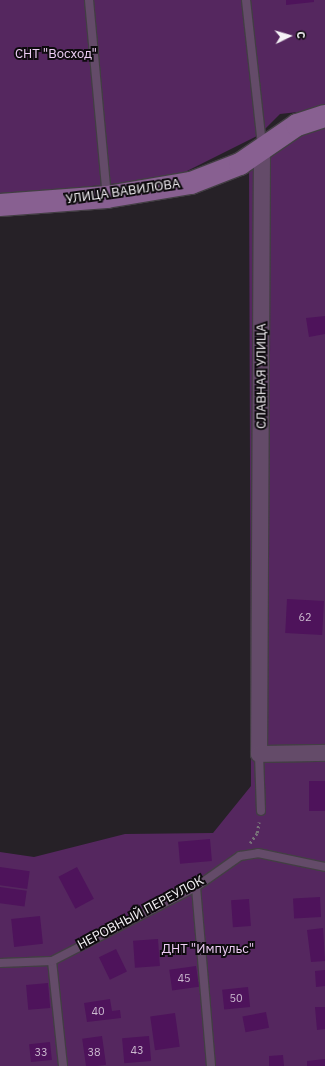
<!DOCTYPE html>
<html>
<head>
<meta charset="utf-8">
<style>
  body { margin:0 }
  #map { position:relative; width:325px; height:1066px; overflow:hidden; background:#262127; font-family:"IBM Plex Sans",sans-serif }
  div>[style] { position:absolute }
  .green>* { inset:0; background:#55275f }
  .building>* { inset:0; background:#4e135b; transform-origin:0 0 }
  .path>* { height:2.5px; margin-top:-1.25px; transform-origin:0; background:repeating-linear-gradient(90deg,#787379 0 2px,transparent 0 5px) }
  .roads { filter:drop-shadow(1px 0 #433e44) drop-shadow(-1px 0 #433e44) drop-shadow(0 1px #433e44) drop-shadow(0 -1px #433e44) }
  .lane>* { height:8px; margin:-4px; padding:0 4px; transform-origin:4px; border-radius:4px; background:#644b69 }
  .street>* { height:16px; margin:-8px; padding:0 8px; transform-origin:8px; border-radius:8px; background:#644b69 }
  .secondary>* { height:22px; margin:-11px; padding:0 11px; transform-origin:11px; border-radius:11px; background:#886091 }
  span { translate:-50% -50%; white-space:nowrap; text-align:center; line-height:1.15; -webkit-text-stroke:4px #0e0b0e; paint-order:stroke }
  .number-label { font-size:11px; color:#cbbacf }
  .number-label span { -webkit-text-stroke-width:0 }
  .park-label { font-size:13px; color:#eecef5 }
  .street-label { font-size:13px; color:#f5f2f6 }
  .north { position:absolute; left:269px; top:16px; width:40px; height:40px; -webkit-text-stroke:3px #0e0b0e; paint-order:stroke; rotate:85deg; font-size:11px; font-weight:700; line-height:16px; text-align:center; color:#f5f2f6 }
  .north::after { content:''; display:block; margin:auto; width:14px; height:18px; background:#f5f2f6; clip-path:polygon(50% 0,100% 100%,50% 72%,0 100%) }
</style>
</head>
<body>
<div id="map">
  <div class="green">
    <i style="clip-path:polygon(0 0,325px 0,325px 109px,280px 114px,259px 135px,175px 177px,0 196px)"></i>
    <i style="clip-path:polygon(325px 122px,325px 1066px,0 1066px,0 852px,34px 857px,125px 834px,213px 833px,251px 786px,249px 156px)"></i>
  </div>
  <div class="building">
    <i style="clip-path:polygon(286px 0,314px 0,314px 2px,286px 5px)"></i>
    <i style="clip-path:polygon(325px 316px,325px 334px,309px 337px,306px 318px)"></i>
    <i style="left:287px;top:599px;width:37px;height:34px;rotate:3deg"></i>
    <i style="left:309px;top:781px;width:16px;height:30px"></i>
    <i style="left:210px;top:839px;width:22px;height:32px;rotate:85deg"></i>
    <i style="left:0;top:867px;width:30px;height:18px;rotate:8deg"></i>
    <i style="left:77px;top:867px;width:36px;height:21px;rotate:62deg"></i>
    <i style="left:0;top:887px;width:27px;height:16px;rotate:8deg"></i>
    <i style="left:320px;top:897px;width:20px;height:27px;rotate:87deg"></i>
    <i style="left:249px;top:899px;width:27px;height:18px;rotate:86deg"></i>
    <i style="left:40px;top:916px;width:28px;height:29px;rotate:84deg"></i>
    <i style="clip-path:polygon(323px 928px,325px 961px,311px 962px,307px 930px)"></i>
    <i style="left:158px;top:939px;width:27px;height:25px;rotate:86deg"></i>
    <i style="left:116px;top:949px;width:25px;height:19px;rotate:64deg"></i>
    <i style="left:196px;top:966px;width:21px;height:27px;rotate:82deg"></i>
    <i style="clip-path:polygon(325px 970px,325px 986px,316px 987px,315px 971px)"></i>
    <i style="left:48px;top:983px;width:25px;height:22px;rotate:85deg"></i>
    <i style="left:248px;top:987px;width:20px;height:26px;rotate:84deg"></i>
    <i style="clip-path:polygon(110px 999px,112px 1011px,120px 1010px,121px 1018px,87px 1022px,84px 1003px)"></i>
    <i style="clip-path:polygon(315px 1007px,325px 1007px,325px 1029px,317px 1030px)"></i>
    <i style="left:266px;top:1012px;width:16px;height:24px;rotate:79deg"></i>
    <i style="left:175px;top:1013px;width:34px;height:25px;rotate:82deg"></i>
    <i style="left:102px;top:1036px;width:29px;height:20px;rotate:82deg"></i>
    <i style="left:149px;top:1036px;width:25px;height:27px;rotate:85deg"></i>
    <i style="left:50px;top:1042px;width:18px;height:21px;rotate:84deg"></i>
    <i style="clip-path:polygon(283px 1055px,284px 1066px,269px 1066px,269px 1056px)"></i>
    <i style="clip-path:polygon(325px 1059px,325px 1066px,307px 1066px,307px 1061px)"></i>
  </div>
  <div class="path">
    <i style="left:250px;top:843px;width:12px;rotate:-55deg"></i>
    <i style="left:257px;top:833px;width:11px;rotate:-80deg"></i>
  </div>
  <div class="roads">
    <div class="lane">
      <i style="left:89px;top:0;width:197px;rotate:84.8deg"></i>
      <i style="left:246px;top:0;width:147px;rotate:83.7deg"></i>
      <i style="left:259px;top:754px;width:57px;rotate:88deg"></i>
      <i style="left:196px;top:887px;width:180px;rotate:85.2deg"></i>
      <i style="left:52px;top:961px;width:106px;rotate:84deg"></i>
      <i style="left:0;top:963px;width:52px;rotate:-2.2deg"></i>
      <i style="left:52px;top:961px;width:162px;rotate:-27.2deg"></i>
      <i style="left:196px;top:887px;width:54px;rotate:-35.2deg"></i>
      <i style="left:240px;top:856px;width:18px;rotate:-9deg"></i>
      <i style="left:258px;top:853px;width:68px;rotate:11.8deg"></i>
    </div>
    <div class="street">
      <i style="left:262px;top:150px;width:604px;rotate:90.28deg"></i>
      <i style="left:259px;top:754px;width:66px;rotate:-0.9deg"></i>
    </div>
    <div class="secondary">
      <i style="left:0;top:205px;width:107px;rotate:-4.3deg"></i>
      <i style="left:107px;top:197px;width:85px;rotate:-9.5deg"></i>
      <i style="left:191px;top:183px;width:53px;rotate:-21.2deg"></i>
      <i style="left:240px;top:164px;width:69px;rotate:-34.4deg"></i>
      <i style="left:297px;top:125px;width:29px;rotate:-18deg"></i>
    </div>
  </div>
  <div class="number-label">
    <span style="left:305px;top:617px">62</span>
    <span style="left:184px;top:978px">45</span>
    <span style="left:236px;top:998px">50</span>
    <span style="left:98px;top:1011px">40</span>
    <span style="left:137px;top:1050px">43</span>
    <span style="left:41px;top:1052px">33</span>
    <span style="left:94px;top:1052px">38</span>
  </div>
  <div class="park-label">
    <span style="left:56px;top:54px">СНТ "Восход"</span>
    <span style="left:208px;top:949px">ДНТ "Импульс"</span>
  </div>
  <div class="street-label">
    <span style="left:123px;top:192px;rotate:-8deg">УЛИЦА ВАВИЛОВА</span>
    <span style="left:262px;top:376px;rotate:-90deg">СЛАВНАЯ УЛИЦА</span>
    <span style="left:141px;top:913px;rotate:-28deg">НЕРОВНЫЙ ПЕРЕУЛОК</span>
  </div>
  <div class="north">С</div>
</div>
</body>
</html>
